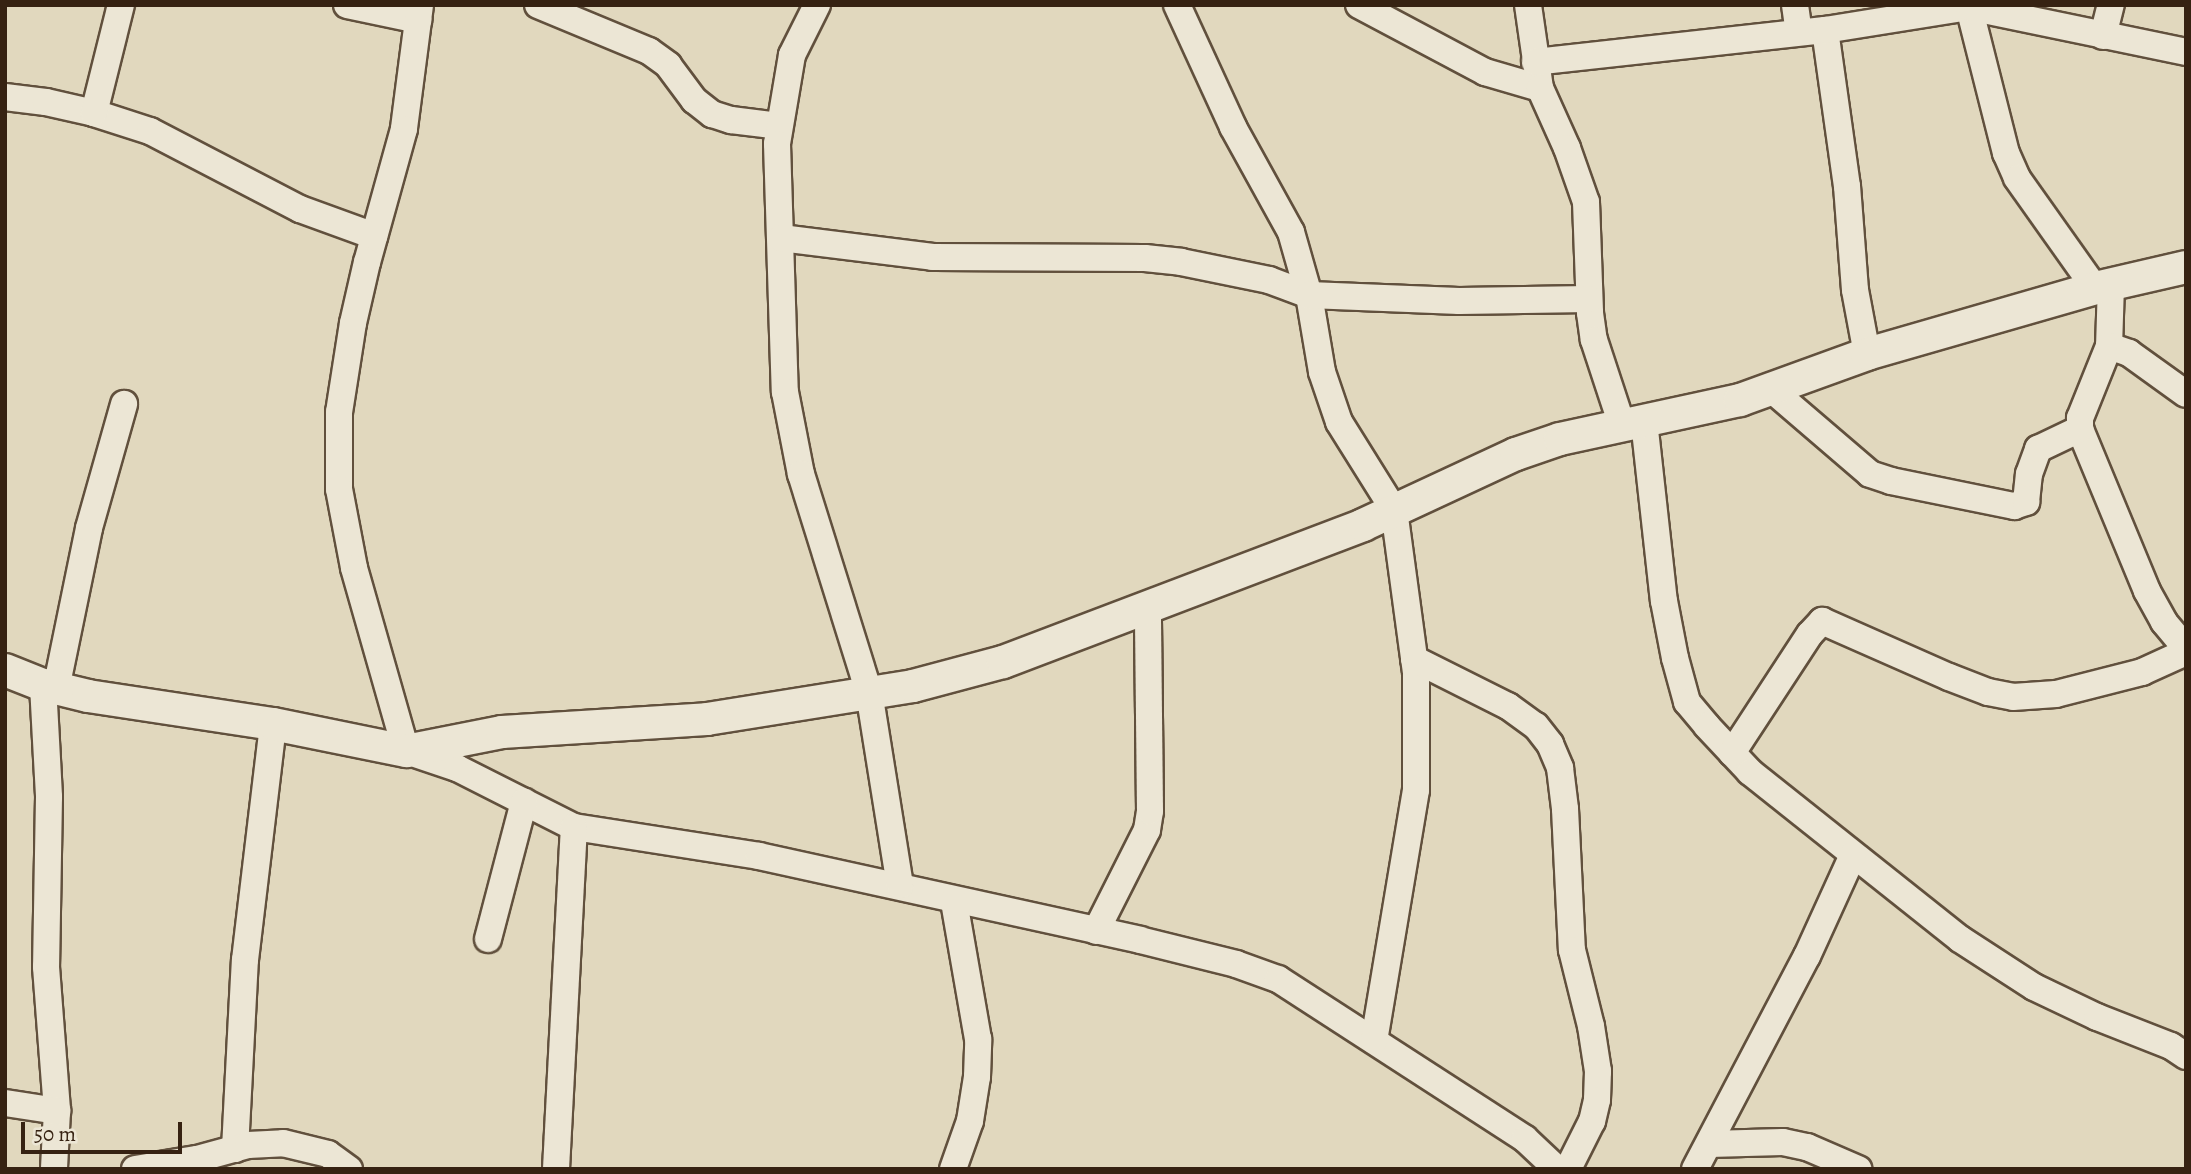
<!DOCTYPE html>
<html>
<head>
<meta charset="utf-8">
<style>
  body { margin:0 }
  #map { position:relative; width:2191px; height:1174px; overflow:hidden; background:#e1d8be; font-family:Alegreya,serif }
  div>[style] { position:absolute }
  .roads { filter:drop-shadow(2px 0 #61503d) drop-shadow(-2px 0 #61503d) drop-shadow(0 2px #61503d) drop-shadow(0 -2px #61503d) }
  .minor>* { height:26px; margin:-13px; padding:0 13px; transform-origin:13px; border-radius:13px; background:#ece6d5 }
  .tertiary>* { height:32px; margin:-16px; padding:0 16px; transform-origin:16px; border-radius:16px; background:#ece6d5 }
  span { translate:-50% -50%; white-space:nowrap; text-align:center; line-height:1.15; -webkit-text-stroke:5px #ece6d5; paint-order:stroke }
  .frame { position:absolute; inset:0; border:7px solid #362212; pointer-events:none }
  .scale { position:absolute; left:21px; top:1122px; width:161px; height:32px; box-sizing:border-box; border:4px solid #362212; border-top:0; padding-left:9px; font-size:21px; line-height:24px; white-space:nowrap; color:#362212; -webkit-text-stroke:5px #ece6d5; paint-order:stroke }
</style>
</head>
<body>
<div id="map">
  <div class="roads">
    <div class="minor">
      <i style="left:347px;top:5px;width:73px;rotate:11.9deg"></i>
      <i style="left:420px;top:5px;width:125px;rotate:97.4deg"></i>
      <i style="left:404px;top:129px;width:138px;rotate:105.5deg"></i>
      <i style="left:367px;top:262px;width:63px;rotate:102.9deg"></i>
      <i style="left:353px;top:323px;width:90px;rotate:98.9deg"></i>
      <i style="left:339px;top:412px;width:77px;rotate:90deg"></i>
      <i style="left:339px;top:489px;width:80px;rotate:79.2deg"></i>
      <i style="left:354px;top:568px;width:190px;rotate:74.1deg"></i>
      <i style="left:406px;top:751px;width:54px;rotate:18.4deg"></i>
      <i style="left:457px;top:768px;width:131px;rotate:26.8deg"></i>
      <i style="left:574px;top:827px;width:187px;rotate:8.9deg"></i>
      <i style="left:759px;top:856px;width:390px;rotate:12.4deg"></i>
      <i style="left:1140px;top:940px;width:99px;rotate:14deg"></i>
      <i style="left:1236px;top:964px;width:45px;rotate:19.7deg"></i>
      <i style="left:1278px;top:979px;width:294px;rotate:32.9deg"></i>
      <i style="left:1525px;top:1139px;width:44px;rotate:43.2deg"></i>
      <i style="left:538px;top:5px;width:120px;rotate:22.5deg"></i>
      <i style="left:649px;top:51px;width:24px;rotate:36deg"></i>
      <i style="left:668px;top:65px;width:44px;rotate:53.4deg"></i>
      <i style="left:694px;top:100px;width:23px;rotate:38deg"></i>
      <i style="left:712px;top:114px;width:20px;rotate:18deg"></i>
      <i style="left:731px;top:120px;width:48px;rotate:7.1deg"></i>
      <i style="left:817px;top:5px;width:56px;rotate:116.6deg"></i>
      <i style="left:792px;top:55px;width:90px;rotate:99.6deg"></i>
      <i style="left:777px;top:144px;width:248px;rotate:88.2deg"></i>
      <i style="left:785px;top:392px;width:84px;rotate:79deg"></i>
      <i style="left:801px;top:474px;width:228px;rotate:72.7deg"></i>
      <i style="left:869px;top:692px;width:196px;rotate:80.9deg"></i>
      <i style="left:1177px;top:5px;width:134px;rotate:65.3deg"></i>
      <i style="left:1233px;top:127px;width:120px;rotate:61.1deg"></i>
      <i style="left:1291px;top:232px;width:66px;rotate:74.1deg"></i>
      <i style="left:1309px;top:295px;width:78px;rotate:80.4deg"></i>
      <i style="left:1322px;top:372px;width:53px;rotate:71.2deg"></i>
      <i style="left:1339px;top:422px;width:104px;rotate:58deg"></i>
      <i style="left:1394px;top:510px;width:163px;rotate:82.3deg"></i>
      <i style="left:1416px;top:672px;width:118px;rotate:90deg"></i>
      <i style="left:1416px;top:790px;width:254px;rotate:99.5deg"></i>
      <i style="left:1359px;top:5px;width:143px;rotate:28deg"></i>
      <i style="left:1485px;top:72px;width:57px;rotate:16.2deg"></i>
      <i style="left:1528px;top:5px;width:84px;rotate:81.8deg"></i>
      <i style="left:1540px;top:88px;width:66px;rotate:65.8deg"></i>
      <i style="left:1567px;top:148px;width:57px;rotate:70.6deg"></i>
      <i style="left:1586px;top:202px;width:111px;rotate:87.9deg"></i>
      <i style="left:1590px;top:313px;width:27px;rotate:82deg"></i>
      <i style="left:1594px;top:340px;width:89px;rotate:71.8deg"></i>
      <i style="left:1795px;top:5px;width:27px;rotate:82deg"></i>
      <i style="left:1969px;top:7px;width:151px;rotate:75.8deg"></i>
      <i style="left:2006px;top:153px;width:27px;rotate:66deg"></i>
      <i style="left:2017px;top:178px;width:135px;rotate:54.7deg"></i>
      <i style="left:1825px;top:30px;width:158px;rotate:82deg"></i>
      <i style="left:1847px;top:186px;width:104px;rotate:85.6deg"></i>
      <i style="left:1855px;top:290px;width:65px;rotate:79.4deg"></i>
      <i style="left:2103px;top:36px;width:32px;rotate:-76deg"></i>
      <i style="left:1535px;top:62px;width:292px;rotate:-6.3deg"></i>
      <i style="left:1825px;top:30px;width:146px;rotate:-9.1deg"></i>
      <i style="left:1969px;top:7px;width:222px;rotate:11.7deg"></i>
      <i style="left:5px;top:97px;width:41px;rotate:7deg"></i>
      <i style="left:46px;top:102px;width:49px;rotate:12.9deg"></i>
      <i style="left:94px;top:113px;width:59px;rotate:17.8deg"></i>
      <i style="left:150px;top:131px;width:169px;rotate:27.5deg"></i>
      <i style="left:300px;top:209px;width:79px;rotate:20deg"></i>
      <i style="left:94px;top:113px;width:111px;rotate:-76deg"></i>
      <i style="left:781px;top:238px;width:153px;rotate:7.1deg"></i>
      <i style="left:933px;top:257px;width:212px;rotate:0.3deg"></i>
      <i style="left:1145px;top:258px;width:36px;rotate:6deg"></i>
      <i style="left:1181px;top:262px;width:90px;rotate:11.6deg"></i>
      <i style="left:1269px;top:280px;width:43px;rotate:20.6deg"></i>
      <i style="left:1309px;top:295px;width:150px;rotate:2.3deg"></i>
      <i style="left:1459px;top:301px;width:130px;rotate:-0.9deg"></i>
      <i style="left:2111px;top:284px;width:62px;rotate:91.8deg"></i>
      <i style="left:2109px;top:346px;width:78px;rotate:111.9deg"></i>
      <i style="left:2080px;top:418px;width:11px;rotate:90deg"></i>
      <i style="left:2080px;top:429px;width:175px;rotate:67.5deg"></i>
      <i style="left:2147px;top:591px;width:35px;rotate:61deg"></i>
      <i style="left:2164px;top:622px;width:34px;rotate:50deg"></i>
      <i style="left:2109px;top:346px;width:21px;rotate:19deg"></i>
      <i style="left:2129px;top:353px;width:70px;rotate:35.7deg"></i>
      <i style="left:1771px;top:389px;width:130px;rotate:40.6deg"></i>
      <i style="left:1870px;top:474px;width:22px;rotate:18deg"></i>
      <i style="left:1891px;top:481px;width:126px;rotate:11.5deg"></i>
      <i style="left:2014px;top:506px;width:13px;rotate:-18deg"></i>
      <i style="left:2026px;top:502px;width:28px;rotate:-84deg"></i>
      <i style="left:2029px;top:474px;width:27px;rotate:-70deg"></i>
      <i style="left:2038px;top:449px;width:47px;rotate:-25.5deg"></i>
      <i style="left:1644px;top:421px;width:181px;rotate:83.7deg"></i>
      <i style="left:1664px;top:601px;width:58px;rotate:79.1deg"></i>
      <i style="left:1675px;top:658px;width:46px;rotate:74.7deg"></i>
      <i style="left:1687px;top:702px;width:31px;rotate:50deg"></i>
      <i style="left:1707px;top:726px;width:63px;rotate:46.9deg"></i>
      <i style="left:1750px;top:772px;width:268px;rotate:38.5deg"></i>
      <i style="left:1960px;top:939px;width:88px;rotate:33deg"></i>
      <i style="left:2034px;top:987px;width:70px;rotate:25.5deg"></i>
      <i style="left:2097px;top:1017px;width:79px;rotate:21.4deg"></i>
      <i style="left:2171px;top:1046px;width:18px;rotate:34deg"></i>
      <i style="left:1414px;top:659px;width:105px;rotate:26.6deg"></i>
      <i style="left:1508px;top:706px;width:34px;rotate:36deg"></i>
      <i style="left:1536px;top:726px;width:23px;rotate:52deg"></i>
      <i style="left:1550px;top:744px;width:26px;rotate:67deg"></i>
      <i style="left:1560px;top:768px;width:41px;rotate:83deg"></i>
      <i style="left:1565px;top:809px;width:141px;rotate:87.2deg"></i>
      <i style="left:1572px;top:950px;width:78px;rotate:76deg"></i>
      <i style="left:1591px;top:1026px;width:46px;rotate:81.2deg"></i>
      <i style="left:1598px;top:1071px;width:29px;rotate:92deg"></i>
      <i style="left:1597px;top:1100px;width:22px;rotate:103deg"></i>
      <i style="left:1592px;top:1121px;width:54px;rotate:116.6deg"></i>
      <i style="left:43px;top:685px;width:112px;rotate:86.9deg"></i>
      <i style="left:49px;top:797px;width:170px;rotate:91deg"></i>
      <i style="left:46px;top:967px;width:144px;rotate:85.6deg"></i>
      <i style="left:57px;top:1111px;width:58px;rotate:93deg"></i>
      <i style="left:56px;top:689px;width:164px;rotate:-78.4deg"></i>
      <i style="left:89px;top:528px;width:129px;rotate:-74.2deg"></i>
      <i style="left:1732px;top:753px;width:142px;rotate:-56.8deg"></i>
      <i style="left:1810px;top:634px;width:18px;rotate:-47deg"></i>
      <i style="left:1822px;top:621px;width:139px;rotate:23.8deg"></i>
      <i style="left:1949px;top:677px;width:42px;rotate:21deg"></i>
      <i style="left:1988px;top:692px;width:25px;rotate:11deg"></i>
      <i style="left:2013px;top:697px;width:43px;rotate:-4deg"></i>
      <i style="left:2056px;top:694px;width:89px;rotate:-14.3deg"></i>
      <i style="left:2142px;top:672px;width:48px;rotate:-24.4deg"></i>
      <i style="left:1096px;top:931px;width:113px;rotate:-63.2deg"></i>
      <i style="left:1147px;top:830px;width:19px;rotate:-81deg"></i>
      <i style="left:1150px;top:811px;width:204px;rotate:-90.6deg"></i>
      <i style="left:488px;top:939px;width:142px;rotate:-75.3deg"></i>
      <i style="left:5px;top:1103px;width:53px;rotate:8.7deg"></i>
      <i style="left:1709px;top:1144px;width:74px;rotate:-1.5deg"></i>
      <i style="left:1783px;top:1142px;width:25px;rotate:12deg"></i>
      <i style="left:1807px;top:1147px;width:56px;rotate:23.3deg"></i>
      <i style="left:235px;top:1149px;width:189px;rotate:-87deg"></i>
      <i style="left:245px;top:960px;width:238px;rotate:-83.2deg"></i>
      <i style="left:135px;top:1169px;width:63px;rotate:-9.2deg"></i>
      <i style="left:197px;top:1159px;width:53px;rotate:-15.4deg"></i>
      <i style="left:248px;top:1145px;width:35px;rotate:-3deg"></i>
      <i style="left:283px;top:1143px;width:46px;rotate:13.7deg"></i>
      <i style="left:328px;top:1154px;width:26px;rotate:36deg"></i>
      <i style="left:556px;top:1169px;width:342px;rotate:-87deg"></i>
      <i style="left:953px;top:1169px;width:51px;rotate:-70.5deg"></i>
      <i style="left:970px;top:1121px;width:45px;rotate:-81deg"></i>
      <i style="left:977px;top:1077px;width:38px;rotate:-88deg"></i>
      <i style="left:978px;top:1039px;width:140px;rotate:-99.9deg"></i>
      <i style="left:1695px;top:1169px;width:241px;rotate:-62.3deg"></i>
      <i style="left:1807px;top:956px;width:111px;rotate:-65.5deg"></i>
    </div>
    <div class="tertiary">
      <i style="left:5px;top:670px;width:41px;rotate:21.5deg"></i>
      <i style="left:43px;top:685px;width:46px;rotate:13.7deg"></i>
      <i style="left:88px;top:696px;width:187px;rotate:8.6deg"></i>
      <i style="left:273px;top:724px;width:136px;rotate:11.5deg"></i>
      <i style="left:406px;top:751px;width:98px;rotate:-11.2deg"></i>
      <i style="left:502px;top:732px;width:205px;rotate:-3.6deg"></i>
      <i style="left:707px;top:719px;width:209px;rotate:-9.1deg"></i>
      <i style="left:913px;top:686px;width:93px;rotate:-14.9deg"></i>
      <i style="left:1003px;top:662px;width:385px;rotate:-20.8deg"></i>
      <i style="left:1363px;top:525px;width:169px;rotate:-24.9deg"></i>
      <i style="left:1516px;top:454px;width:46px;rotate:-18.8deg"></i>
      <i style="left:1560px;top:439px;width:184px;rotate:-12.2deg"></i>
      <i style="left:1740px;top:400px;width:135px;rotate:-19.9deg"></i>
      <i style="left:1867px;top:354px;width:237px;rotate:-16.1deg"></i>
      <i style="left:2095px;top:288px;width:93px;rotate:-13deg"></i>
    </div>
  </div>
  <div class="frame"></div>
  <div class="scale">50 m</div>
</div>
</body>
</html>
